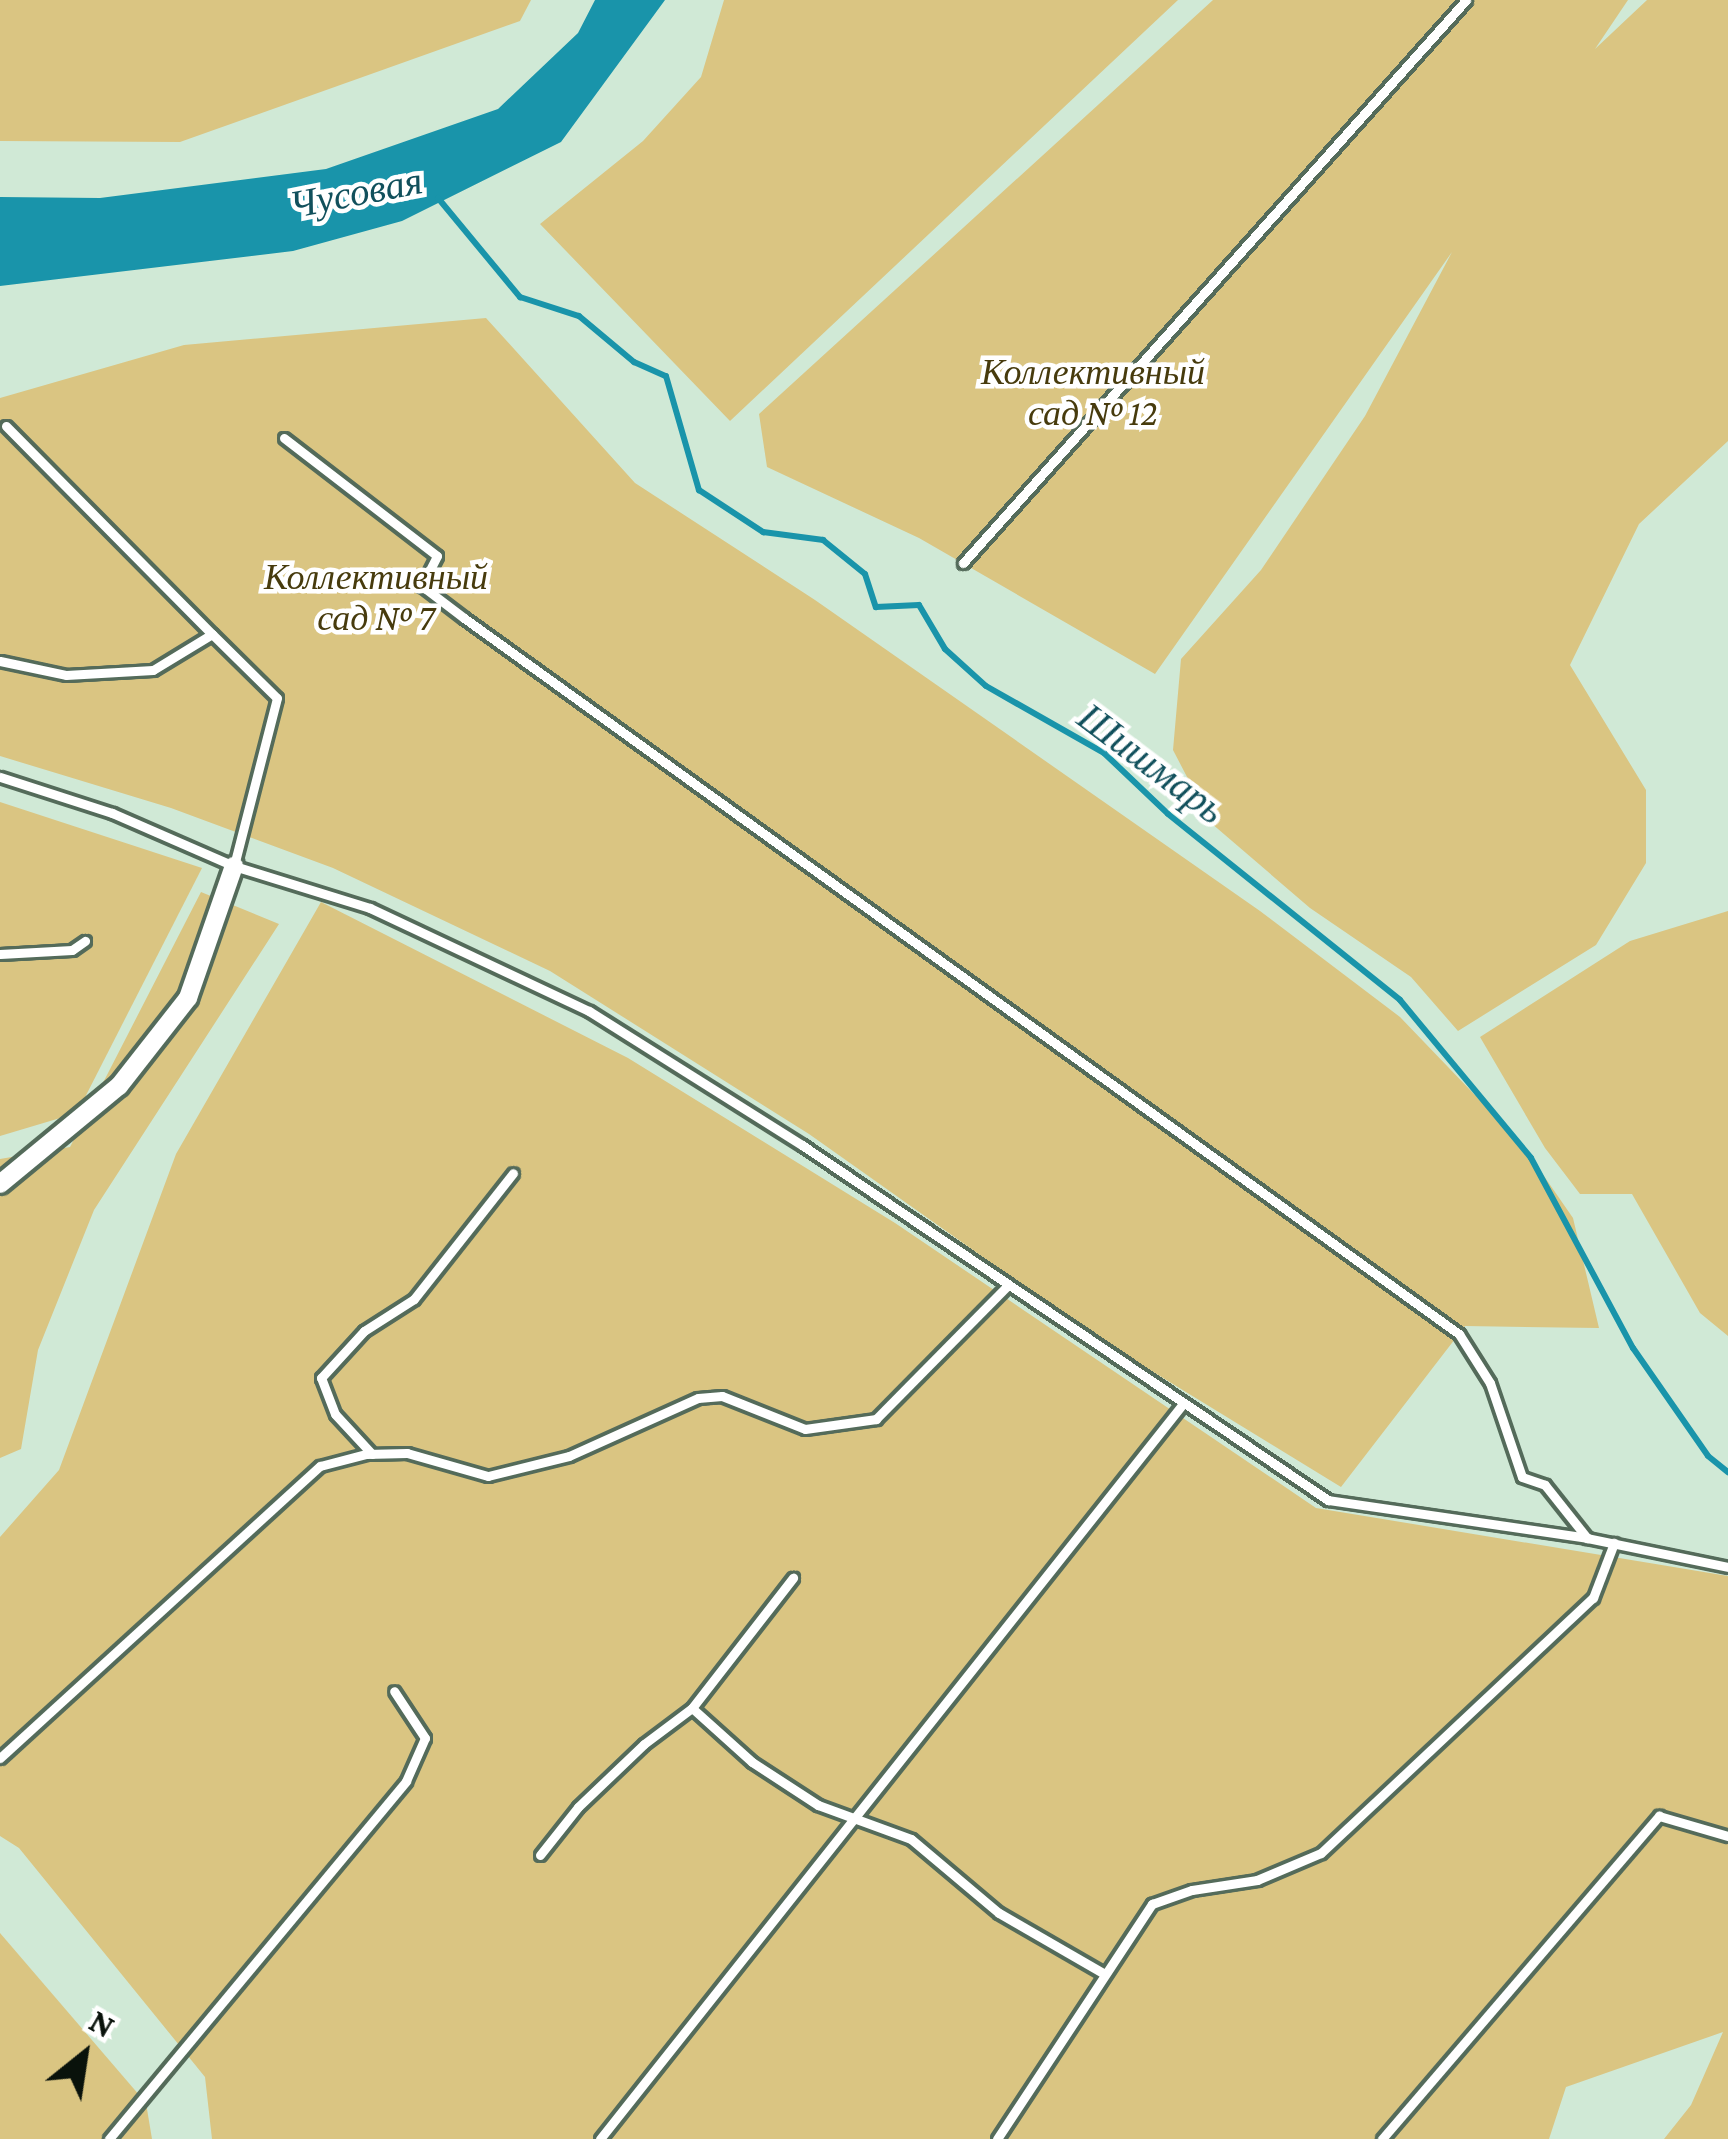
<!DOCTYPE html>
<html>
<head>
<meta charset="utf-8">
<style>
  body { margin:0 }
  #map { position:relative; width:1728px; height:2139px; overflow:hidden; background:#d0e9d6; font-family:"Crimson Pro",serif }
  div>[style] { position:absolute }
  .green>* { inset:0; background:#dac582 }
  .water>* { inset:0; background:#1994aa }
  .stream>* { height:6px; margin:-3px; padding:0 3px; transform-origin:3px; border-radius:3px; background:#1994aa }
  .roads { filter:drop-shadow(3px 0 #546b5a) drop-shadow(-3px 0 #546b5a) drop-shadow(0 3px #546b5a) drop-shadow(0 -3px #546b5a) }
  .service>* { height:9px; margin:-4.5px; padding:0 4.5px; transform-origin:4.5px; border-radius:4.5px; background:#fff }
  .minor>* { height:18px; margin:-9px; padding:0 9px; transform-origin:9px; border-radius:9px; background:#fff }
  span { translate:-50% -50%; white-space:nowrap; text-align:center; line-height:1.15; -webkit-text-stroke:9px #fff; paint-order:stroke }
  .park-label { font-size:36px; color:#473b0d; font-style:italic }
  .water-label { font-size:39px; color:#11505c; font-style:italic }
  .north { position:absolute; left:24px; top:1995px; width:120px; height:120px; -webkit-text-stroke:9px #fff; paint-order:stroke; rotate:30deg; font-size:33px; font-weight:700; line-height:48px; text-align:center; color:#09120b }
  .north::after { content:''; display:block; margin:auto; width:42px; height:54px; background:#09120b; clip-path:polygon(50% 0,100% 100%,50% 72%,0 100%) }
</style>
</head>
<body>
<div id="map">
  <div class="green">
    <i style="clip-path:polygon(0 0,531px 0,520px 21px,180px 142px,0 141px)"></i>
    <i style="clip-path:polygon(724px 0,1178px 0,730px 421px,540px 224px,643px 141px,701px 77px)"></i>
    <i style="clip-path:polygon(1213px 0,1628px 0,1595px 49px,1647px 0,1728px 0,1728px 441px,1639px 524px,1570px 665px,1646px 790px,1646px 863px,1596px 945px,1458px 1031px,1411px 977px,1310px 908px,1211px 823px,1173px 750px,1181px 659px,1261px 570px,1365px 416px,1452px 252px,1155px 674px,919px 538px,767px 467px,759px 414px)"></i>
    <i style="clip-path:polygon(486px 318px,635px 483px,815px 600px,1260px 911px,1400px 1017px,1521px 1143px,1573px 1218px,1599px 1328px,1465px 1326px,1341px 1487px,1093px 1335px,809px 1134px,550px 971px,333px 868px,171px 808px,0 756px,0 398px,184px 345px)"></i>
    <i style="clip-path:polygon(0 802px,202px 868px,77px 1113px,0 1136px)"></i>
    <i style="clip-path:polygon(201px 892px,279px 924px,94px 1210px,38px 1350px,21px 1449px,0 1458px,0 1159px,70px 1147px)"></i>
    <i style="clip-path:polygon(321px 902px,628px 1058px,895px 1223px,1316px 1508px,1728px 1576px,1728px 2139px,1664px 2139px,1691px 2105px,1723px 2032px,1566px 2087px,1549px 2139px,212px 2139px,205px 2077px,19px 1848px,0 1836px,0 1537px,59px 1470px,176px 1154px)"></i>
    <i style="clip-path:polygon(1728px 911px,1728px 1336px,1700px 1313px,1632px 1194px,1580px 1194px,1545px 1148px,1480px 1037px,1630px 941px)"></i>
    <i style="clip-path:polygon(0 1933px,146px 2103px,152px 2139px,0 2139px)"></i>
  </div>
  <div class="water">
    <i style="clip-path:polygon(595px 0,665px 0,561px 142px,402px 221px,293px 251px,0 286px,0 197px,100px 198px,326px 169px,498px 109px,578px 33px)"></i>
  </div>
  <div class="stream">
    <i style="left:438px;top:198px;width:129px;rotate:50.4deg"></i>
    <i style="left:520px;top:297px;width:62px;rotate:17.9deg"></i>
    <i style="left:579px;top:316px;width:72px;rotate:39.9deg"></i>
    <i style="left:634px;top:362px;width:35px;rotate:24deg"></i>
    <i style="left:666px;top:376px;width:119px;rotate:73.9deg"></i>
    <i style="left:699px;top:490px;width:77px;rotate:33.3deg"></i>
    <i style="left:763px;top:532px;width:61px;rotate:7.6deg"></i>
    <i style="left:823px;top:540px;width:54px;rotate:39deg"></i>
    <i style="left:865px;top:574px;width:35px;rotate:72deg"></i>
    <i style="left:876px;top:607px;width:43px;rotate:-2.7deg"></i>
    <i style="left:919px;top:605px;width:51px;rotate:59.4deg"></i>
    <i style="left:945px;top:649px;width:55px;rotate:42.1deg"></i>
    <i style="left:986px;top:686px;width:136px;rotate:29.6deg"></i>
    <i style="left:1104px;top:753px;width:88px;rotate:43.6deg"></i>
    <i style="left:1168px;top:814px;width:297px;rotate:38.7deg"></i>
    <i style="left:1400px;top:1000px;width:205px;rotate:50.3deg"></i>
    <i style="left:1531px;top:1158px;width:216px;rotate:61.8deg"></i>
    <i style="left:1633px;top:1348px;width:131px;rotate:55.2deg"></i>
    <i style="left:1708px;top:1456px;width:26px;rotate:39deg"></i>
  </div>
  <div class="roads">
    <div class="service">
      <i style="left:6px;top:426px;width:293px;rotate:45.3deg"></i>
      <i style="left:284px;top:438px;width:193px;rotate:37.6deg"></i>
      <i style="left:437px;top:556px;width:34px;rotate:117deg"></i>
      <i style="left:422px;top:586px;width:53px;rotate:37.3deg"></i>
      <i style="left:464px;top:618px;width:1226px;rotate:35.74deg"></i>
      <i style="left:1459px;top:1334px;width:58px;rotate:57.7deg"></i>
      <i style="left:1490px;top:1383px;width:99px;rotate:71.2deg"></i>
      <i style="left:1522px;top:1477px;width:24px;rotate:19deg"></i>
      <i style="left:1545px;top:1485px;width:68px;rotate:51.6deg"></i>
      <i style="left:963px;top:563px;width:755px;rotate:-48.22deg"></i>
      <i style="left:0;top:661px;width:67px;rotate:12deg"></i>
      <i style="left:66px;top:675px;width:87px;rotate:-3.3deg"></i>
      <i style="left:153px;top:670px;width:69px;rotate:-31.4deg"></i>
      <i style="left:212px;top:634px;width:91px;rotate:44.6deg"></i>
      <i style="left:277px;top:698px;width:172px;rotate:104.4deg"></i>
      <i style="left:0;top:777px;width:118px;rotate:17.8deg"></i>
      <i style="left:112px;top:813px;width:133px;rotate:23.5deg"></i>
      <i style="left:234px;top:866px;width:142px;rotate:17.2deg"></i>
      <i style="left:370px;top:908px;width:242px;rotate:25.2deg"></i>
      <i style="left:589px;top:1011px;width:252px;rotate:32.2deg"></i>
      <i style="left:802px;top:1145px;width:635px;rotate:34.02deg"></i>
      <i style="left:1328px;top:1500px;width:262px;rotate:8.3deg"></i>
      <i style="left:1587px;top:1538px;width:144px;rotate:11.6deg"></i>
      <i style="left:0;top:954px;width:72px;rotate:-3.2deg"></i>
      <i style="left:72px;top:950px;width:16px;rotate:-35deg"></i>
      <i style="left:372px;top:1454px;width:54px;rotate:-132.8deg"></i>
      <i style="left:335px;top:1414px;width:39px;rotate:-111deg"></i>
      <i style="left:321px;top:1378px;width:64px;rotate:-47.5deg"></i>
      <i style="left:364px;top:1331px;width:59px;rotate:-32.6deg"></i>
      <i style="left:414px;top:1299px;width:160px;rotate:-51.8deg"></i>
      <i style="left:692px;top:1708px;width:81px;rotate:42deg"></i>
      <i style="left:752px;top:1762px;width:79px;rotate:33.1deg"></i>
      <i style="left:818px;top:1805px;width:99px;rotate:20.1deg"></i>
      <i style="left:911px;top:1839px;width:115px;rotate:40.1deg"></i>
      <i style="left:999px;top:1913px;width:120px;rotate:30deg"></i>
      <i style="left:0;top:1758px;width:433px;rotate:-42.4deg"></i>
      <i style="left:320px;top:1466px;width:48px;rotate:-14.6deg"></i>
      <i style="left:366px;top:1454px;width:41px;rotate:-1.4deg"></i>
      <i style="left:407px;top:1453px;width:84px;rotate:15.9deg"></i>
      <i style="left:488px;top:1476px;width:83px;rotate:-13.9deg"></i>
      <i style="left:569px;top:1456px;width:141px;rotate:-24.2deg"></i>
      <i style="left:698px;top:1398px;width:24px;rotate:-5deg"></i>
      <i style="left:722px;top:1396px;width:89px;rotate:21.7deg"></i>
      <i style="left:805px;top:1429px;width:72px;rotate:-8deg"></i>
      <i style="left:876px;top:1419px;width:187px;rotate:-45.4deg"></i>
      <i style="left:540px;top:1855px;width:61px;rotate:-51.6deg"></i>
      <i style="left:578px;top:1807px;width:91px;rotate:-43.7deg"></i>
      <i style="left:644px;top:1744px;width:60px;rotate:-36.9deg"></i>
      <i style="left:692px;top:1708px;width:165px;rotate:-52.2deg"></i>
      <i style="left:109px;top:2139px;width:465px;rotate:-50.3deg"></i>
      <i style="left:406px;top:1781px;width:47px;rotate:-66.2deg"></i>
      <i style="left:425px;top:1738px;width:56px;rotate:-123.4deg"></i>
      <i style="left:600px;top:2139px;width:937px;rotate:-51.59deg"></i>
      <i style="left:997px;top:2139px;width:282px;rotate:-56.6deg"></i>
      <i style="left:1152px;top:1904px;width:42px;rotate:-19.3deg"></i>
      <i style="left:1192px;top:1890px;width:66px;rotate:-8.7deg"></i>
      <i style="left:1257px;top:1880px;width:69px;rotate:-22.9deg"></i>
      <i style="left:1321px;top:1853px;width:373px;rotate:-43.2deg"></i>
      <i style="left:1593px;top:1598px;width:59px;rotate:-69.1deg"></i>
      <i style="left:1382px;top:2139px;width:426px;rotate:-49.4deg"></i>
      <i style="left:1659px;top:1816px;width:72px;rotate:16.2deg"></i>
    </div>
    <div class="minor">
      <i style="left:0;top:1184px;width:154px;rotate:-39.5deg"></i>
      <i style="left:119px;top:1086px;width:112px;rotate:-51.9deg"></i>
      <i style="left:188px;top:998px;width:140px;rotate:-70.8deg"></i>
    </div>
  </div>
  <div class="park-label">
    <span style="left:1093px;top:393px">Коллективный<br>сад № 12</span>
    <span style="left:376px;top:598px">Коллективный<br>сад № 7</span>
  </div>
  <div class="water-label">
    <span style="left:356px;top:193px;rotate:-11deg">Чусовая</span>
    <span style="left:1151px;top:764px;rotate:37deg">Шишмарь</span>
  </div>
  <div class="north">N</div>
</div>
</body>
</html>
